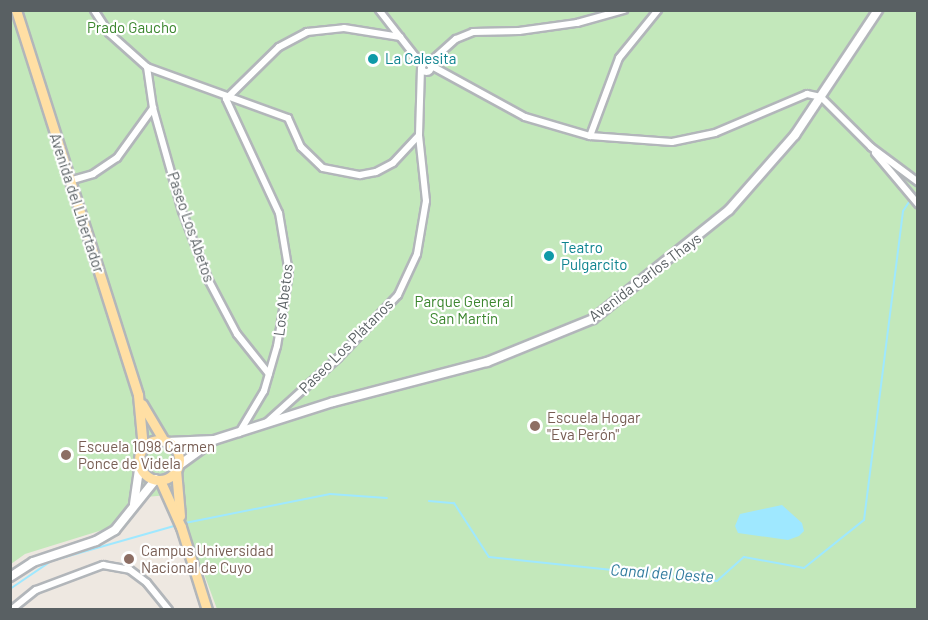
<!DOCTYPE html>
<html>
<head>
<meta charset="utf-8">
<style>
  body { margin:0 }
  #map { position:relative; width:928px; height:620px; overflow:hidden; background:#eee8e1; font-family:Barlow,sans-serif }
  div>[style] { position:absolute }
  .green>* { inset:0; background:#c3e8bb }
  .water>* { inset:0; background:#9fe8ff }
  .stream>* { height:2px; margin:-1px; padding:0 1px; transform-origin:1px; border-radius:1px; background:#9fe8ff }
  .roads { filter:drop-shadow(2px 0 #b2b6ba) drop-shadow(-2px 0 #b2b6ba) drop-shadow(0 2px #b2b6ba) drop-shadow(0 -2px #b2b6ba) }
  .minor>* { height:6px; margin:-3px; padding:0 3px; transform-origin:3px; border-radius:3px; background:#fff }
  .minor>.ring { margin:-3px; padding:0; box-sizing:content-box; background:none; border:6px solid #fff; border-radius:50% }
  .tertiary>* { height:8px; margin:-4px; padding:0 4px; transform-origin:4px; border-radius:4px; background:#fff }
  .primary>* { height:9px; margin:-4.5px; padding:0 4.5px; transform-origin:4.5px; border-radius:4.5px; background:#ffdfa4 }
  .primary>.ring { margin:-4.5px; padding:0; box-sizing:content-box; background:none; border:9px solid #ffdfa4; border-radius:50% }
  .dots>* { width:16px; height:16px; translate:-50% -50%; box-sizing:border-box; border:3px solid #fff; border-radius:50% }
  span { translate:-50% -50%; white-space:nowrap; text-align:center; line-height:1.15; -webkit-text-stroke:4.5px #fff; paint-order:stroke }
  .park-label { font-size:15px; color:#3b862e }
  .culture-label { font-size:15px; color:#0d838f }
  .left { translate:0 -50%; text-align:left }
  .street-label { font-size:15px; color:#596063 }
  .education-label { font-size:15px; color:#785e54 }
  .water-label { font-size:16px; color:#2f7a9d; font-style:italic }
  .frame { position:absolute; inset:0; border:12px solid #596063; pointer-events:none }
</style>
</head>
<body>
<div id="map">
  <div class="green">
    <i style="clip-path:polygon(11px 11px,917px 11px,917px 609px,217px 609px,183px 517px,169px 495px,145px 497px,112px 527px,25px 554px,11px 564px)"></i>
  </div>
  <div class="water">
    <i style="clip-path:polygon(782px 505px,802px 523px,804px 531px,799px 536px,788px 540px,738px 533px,735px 526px,740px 514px)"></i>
  </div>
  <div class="stream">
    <i style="left:916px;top:194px;width:3px;rotate:-45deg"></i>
    <i style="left:429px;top:501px;width:25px;rotate:5deg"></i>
    <i style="left:454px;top:503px;width:64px;rotate:57.1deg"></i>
    <i style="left:489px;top:557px;width:229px;rotate:6deg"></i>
    <i style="left:717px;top:581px;width:36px;rotate:-42deg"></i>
    <i style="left:744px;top:557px;width:61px;rotate:10.4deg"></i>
    <i style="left:804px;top:568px;width:77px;rotate:-38.7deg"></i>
    <i style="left:864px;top:520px;width:311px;rotate:-82.8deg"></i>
    <i style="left:903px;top:211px;width:11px;rotate:-56deg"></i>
    <i style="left:185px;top:523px;width:148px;rotate:-11.3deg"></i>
    <i style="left:330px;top:494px;width:57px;rotate:4deg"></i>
    <i style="left:10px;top:589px;width:50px;rotate:-34.3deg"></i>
    <i style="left:51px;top:561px;width:128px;rotate:-15.9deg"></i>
  </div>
  <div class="roads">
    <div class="minor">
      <i style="left:94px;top:10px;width:27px;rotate:57deg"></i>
      <i style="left:109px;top:33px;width:51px;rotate:41.8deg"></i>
      <i style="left:147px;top:67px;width:150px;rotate:19.9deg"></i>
      <i style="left:288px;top:118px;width:32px;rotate:66deg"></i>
      <i style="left:301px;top:147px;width:30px;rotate:44deg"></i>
      <i style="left:323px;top:168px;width:38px;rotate:11deg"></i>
      <i style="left:360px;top:175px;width:16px;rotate:-11deg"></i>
      <i style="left:376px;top:172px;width:19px;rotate:-28deg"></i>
      <i style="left:393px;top:163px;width:38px;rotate:-47deg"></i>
      <i style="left:379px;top:10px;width:70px;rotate:52deg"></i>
      <i class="ring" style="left:421.5px;top:62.5px;width:3px;height:3px"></i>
      <i style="left:429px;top:63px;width:36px;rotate:-42deg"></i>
      <i style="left:456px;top:39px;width:18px;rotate:-22deg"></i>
      <i style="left:473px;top:32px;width:46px;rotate:-1.2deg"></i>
      <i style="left:519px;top:31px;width:59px;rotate:-7.9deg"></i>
      <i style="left:577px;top:23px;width:49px;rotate:-15.5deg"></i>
      <i style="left:430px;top:65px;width:108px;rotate:28.7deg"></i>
      <i style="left:525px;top:117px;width:68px;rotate:16.3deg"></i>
      <i style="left:590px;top:136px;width:82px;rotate:4.2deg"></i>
      <i style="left:672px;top:142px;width:44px;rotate:-11.8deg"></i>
      <i style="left:715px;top:133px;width:100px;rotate:-23deg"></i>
      <i style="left:807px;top:94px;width:14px;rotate:12deg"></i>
      <i style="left:821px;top:97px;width:71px;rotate:45deg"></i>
      <i style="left:871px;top:147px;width:59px;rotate:36.7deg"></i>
      <i style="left:147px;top:67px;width:41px;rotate:81.7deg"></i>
      <i style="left:153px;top:108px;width:107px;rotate:74.3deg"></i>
      <i style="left:182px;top:211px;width:75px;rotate:68.9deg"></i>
      <i style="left:209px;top:281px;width:60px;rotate:62.2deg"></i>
      <i style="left:237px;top:334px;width:51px;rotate:51.3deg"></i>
      <i style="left:226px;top:99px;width:126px;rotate:65.1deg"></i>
      <i style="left:279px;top:213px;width:61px;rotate:80.5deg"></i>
      <i style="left:289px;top:273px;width:74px;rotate:99.3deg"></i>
      <i style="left:277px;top:346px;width:47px;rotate:106.1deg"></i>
      <i style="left:264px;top:391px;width:49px;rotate:120.8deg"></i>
      <i style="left:226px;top:99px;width:74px;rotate:-44.5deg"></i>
      <i style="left:279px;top:47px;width:32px;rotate:-28deg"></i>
      <i style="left:307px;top:32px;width:37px;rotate:-6deg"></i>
      <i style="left:344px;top:28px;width:57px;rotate:9.1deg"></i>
      <i style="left:590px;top:136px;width:83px;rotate:-69.6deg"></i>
      <i style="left:619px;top:58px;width:62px;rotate:-50.9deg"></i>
      <i style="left:875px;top:153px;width:67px;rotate:49.9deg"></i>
      <i style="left:69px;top:181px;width:25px;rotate:-16deg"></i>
      <i style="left:93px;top:174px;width:29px;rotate:-34deg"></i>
      <i style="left:117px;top:158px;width:62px;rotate:-54.2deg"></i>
      <i style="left:266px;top:423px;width:97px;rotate:-42.1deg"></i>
      <i style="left:338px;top:358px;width:87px;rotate:-46.4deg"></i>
      <i style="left:398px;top:295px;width:45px;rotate:-65.1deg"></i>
      <i style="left:417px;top:254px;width:54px;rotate:-80.4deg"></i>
      <i style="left:426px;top:201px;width:66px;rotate:-96.1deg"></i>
      <i style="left:419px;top:135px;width:67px;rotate:-88.3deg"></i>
      <i style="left:11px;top:610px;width:32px;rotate:-39deg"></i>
      <i style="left:36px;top:590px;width:72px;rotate:-20.5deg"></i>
      <i style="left:103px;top:565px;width:27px;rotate:10deg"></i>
      <i style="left:130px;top:570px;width:21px;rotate:37deg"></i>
      <i style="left:147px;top:583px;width:35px;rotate:51deg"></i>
    </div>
    <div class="tertiary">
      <i style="left:167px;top:442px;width:47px;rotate:-2.4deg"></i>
      <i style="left:214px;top:440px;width:125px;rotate:-17.7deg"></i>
      <i style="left:333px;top:402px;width:159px;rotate:-14.6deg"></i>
      <i style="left:487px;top:362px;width:114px;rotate:-22.1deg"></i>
      <i style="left:593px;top:319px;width:174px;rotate:-38.7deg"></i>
      <i style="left:729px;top:210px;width:100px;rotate:-48.7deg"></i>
      <i style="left:795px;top:135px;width:150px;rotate:-56.4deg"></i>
      <i style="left:178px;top:466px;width:41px;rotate:-36deg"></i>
      <i style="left:134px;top:504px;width:41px;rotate:-81.7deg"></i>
      <i style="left:10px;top:577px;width:27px;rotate:-33deg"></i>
      <i style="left:33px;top:562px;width:66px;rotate:-18.4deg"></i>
      <i style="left:96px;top:541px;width:22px;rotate:-30deg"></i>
      <i style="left:115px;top:530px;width:65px;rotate:-51.2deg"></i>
    </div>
    <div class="primary">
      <i style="left:16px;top:10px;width:404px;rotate:72.4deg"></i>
      <i style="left:138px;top:395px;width:53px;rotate:84.6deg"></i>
      <i style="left:142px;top:404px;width:43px;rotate:59.3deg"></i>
      <i class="ring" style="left:139px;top:440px;width:31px;height:31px"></i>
      <i style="left:176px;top:470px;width:46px;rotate:85deg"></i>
      <i style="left:160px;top:480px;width:51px;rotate:65.9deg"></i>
      <i style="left:181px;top:527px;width:87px;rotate:72.6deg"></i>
    </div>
  </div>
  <div class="dots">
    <i style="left:373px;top:59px;background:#0f9aa8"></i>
    <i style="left:549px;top:256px;background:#0f9aa8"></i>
    <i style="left:535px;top:426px;background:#8d6e63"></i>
    <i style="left:66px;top:455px;background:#8d6e63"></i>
    <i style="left:129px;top:559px;background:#8d6e63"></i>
  </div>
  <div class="park-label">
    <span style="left:132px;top:28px">Prado Gaucho</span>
    <span style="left:464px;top:310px">Parque General<br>San Martín</span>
  </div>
  <div class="culture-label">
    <span class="left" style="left:385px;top:59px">La Calesita</span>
    <span class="left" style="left:561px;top:256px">Teatro<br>Pulgarcito</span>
  </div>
  <div class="street-label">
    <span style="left:77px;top:203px;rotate:72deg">Avenida del Libertador</span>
    <span style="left:191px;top:227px;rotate:71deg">Paseo Los Abetos</span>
    <span style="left:645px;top:277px;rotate:-37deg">Avenida Carlos Thays</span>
    <span style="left:283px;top:300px;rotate:-83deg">Los Abetos</span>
    <span style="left:346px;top:346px;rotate:-45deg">Paseo Los Plátanos</span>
  </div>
  <div class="education-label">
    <span class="left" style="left:547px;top:426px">Escuela Hogar<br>"Eva Perón"</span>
    <span class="left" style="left:78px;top:455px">Escuela 1098 Carmen<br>Ponce de Videla</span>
    <span class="left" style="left:141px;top:559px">Campus Universidad<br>Nacional de Cuyo</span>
  </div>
  <div class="water-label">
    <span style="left:662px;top:573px;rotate:4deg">Canal del Oeste</span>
  </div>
  <div class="frame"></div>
</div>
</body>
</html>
